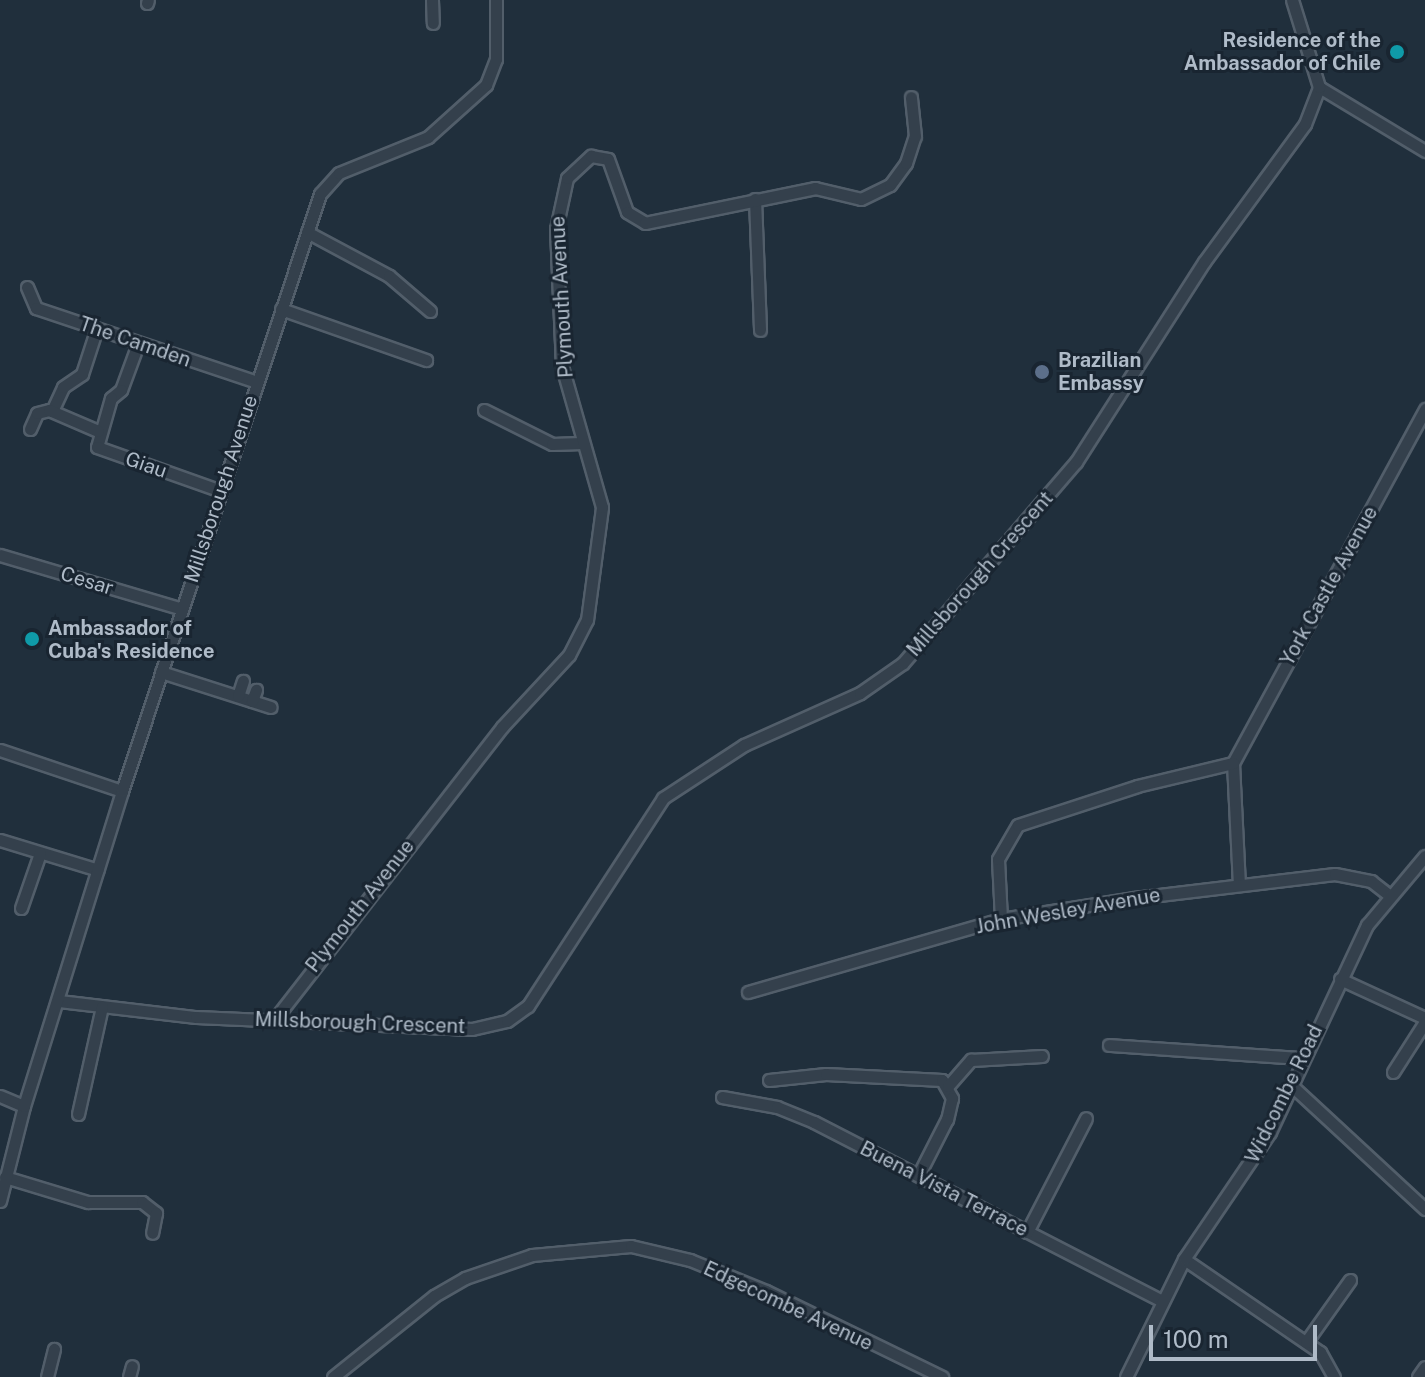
<!DOCTYPE html>
<html>
<head>
<meta charset="utf-8">
<style>
  body { margin:0 }
  #map { position:relative; width:1425px; height:1377px; overflow:hidden; background:#202f3c; font-family:"Public Sans",sans-serif }
  div>[style] { position:absolute }
  .roads { filter:drop-shadow(2px 0 #525e6a) drop-shadow(-2px 0 #525e6a) drop-shadow(0 2px #525e6a) drop-shadow(0 -2px #525e6a) }
  .minor>* { height:11px; margin:-5.5px; padding:0 5.5px; transform-origin:5.5px; border-radius:5.5px; background:#34404c }
  .dots>* { width:22px; height:22px; translate:-50% -50%; box-sizing:border-box; border:4px solid #192531; border-radius:50% }
  span { translate:-50% -50%; white-space:nowrap; text-align:center; line-height:1.15; -webkit-text-stroke:6px #192531; paint-order:stroke }
  .poi-label { font-size:20px; color:#afbbc8; font-weight:700 }
  .right { translate:-100% -50%; text-align:right }
  .left { translate:0 -50%; text-align:left }
  .street-label { font-size:20px; color:#afbbc8 }
  .scale { position:absolute; left:1149px; top:1325px; width:168px; height:36px; box-sizing:border-box; border:4px solid #afbbc8; border-top:0; padding-left:10px; font-size:24px; line-height:28px; white-space:nowrap; color:#afbbc8; -webkit-text-stroke:6px #192531; paint-order:stroke }
</style>
</head>
<body>
<div id="map">
  <div class="roads">
    <div class="minor">
      <i style="left:432px;top:0;width:23px;rotate:88deg"></i>
      <i style="left:147px;top:3px;width:3px;rotate:-72deg"></i>
      <i style="left:1319px;top:87px;width:124px;rotate:31.1deg"></i>
      <i style="left:755px;top:199px;width:131px;rotate:87.8deg"></i>
      <i style="left:307px;top:232px;width:93px;rotate:28.2deg"></i>
      <i style="left:389px;top:276px;width:54px;rotate:40.5deg"></i>
      <i style="left:27px;top:287px;width:23px;rotate:67deg"></i>
      <i style="left:36px;top:308px;width:233px;rotate:18.5deg"></i>
      <i style="left:281px;top:309px;width:154px;rotate:19.4deg"></i>
      <i style="left:135px;top:352px;width:40px;rotate:110.2deg"></i>
      <i style="left:121px;top:390px;width:13px;rotate:141deg"></i>
      <i style="left:111px;top:398px;width:51px;rotate:105.9deg"></i>
      <i style="left:97px;top:447px;width:132px;rotate:19.5deg"></i>
      <i style="left:484px;top:410px;width:76px;rotate:26.6deg"></i>
      <i style="left:552px;top:444px;width:30px;rotate:-2deg"></i>
      <i style="left:52px;top:411px;width:26px;rotate:-65deg"></i>
      <i style="left:63px;top:387px;width:23px;rotate:-34deg"></i>
      <i style="left:82px;top:374px;width:40px;rotate:-72deg"></i>
      <i style="left:30px;top:429px;width:17px;rotate:-66deg"></i>
      <i style="left:37px;top:413px;width:12px;rotate:-14deg"></i>
      <i style="left:49px;top:410px;width:53px;rotate:23.2deg"></i>
      <i style="left:0;top:555px;width:190px;rotate:16.5deg"></i>
      <i style="left:161px;top:672px;width:115px;rotate:17.7deg"></i>
      <i style="left:238px;top:696px;width:16px;rotate:-72deg"></i>
      <i style="left:252px;top:701px;width:12px;rotate:-70deg"></i>
      <i style="left:0;top:750px;width:129px;rotate:18.6deg"></i>
      <i style="left:1233px;top:763px;width:403px;rotate:-61.5deg"></i>
      <i style="left:1233px;top:763px;width:122px;rotate:87.2deg"></i>
      <i style="left:0;top:840px;width:102px;rotate:17deg"></i>
      <i style="left:21px;top:908px;width:58px;rotate:-70.9deg"></i>
      <i style="left:1001px;top:919px;width:60px;rotate:-92.9deg"></i>
      <i style="left:998px;top:859px;width:39px;rotate:-60deg"></i>
      <i style="left:1018px;top:825px;width:125px;rotate:-18.1deg"></i>
      <i style="left:1137px;top:786px;width:99px;rotate:-13.5deg"></i>
      <i style="left:1340px;top:979px;width:94px;rotate:24.6deg"></i>
      <i style="left:748px;top:992px;width:263px;rotate:-16.1deg"></i>
      <i style="left:1001px;top:919px;width:135px;rotate:-9deg"></i>
      <i style="left:1134px;top:898px;width:202px;rotate:-6.8deg"></i>
      <i style="left:1335px;top:874px;width:37px;rotate:11deg"></i>
      <i style="left:1371px;top:881px;width:24px;rotate:38deg"></i>
      <i style="left:59px;top:1001px;width:138px;rotate:6.7deg"></i>
      <i style="left:196px;top:1017px;width:276px;rotate:2.5deg"></i>
      <i style="left:472px;top:1029px;width:36px;rotate:-13deg"></i>
      <i style="left:507px;top:1021px;width:26px;rotate:-36deg"></i>
      <i style="left:528px;top:1006px;width:248px;rotate:-57deg"></i>
      <i style="left:663px;top:798px;width:97px;rotate:-33.2deg"></i>
      <i style="left:744px;top:745px;width:127px;rotate:-24.1deg"></i>
      <i style="left:860px;top:693px;width:52px;rotate:-34.9deg"></i>
      <i style="left:903px;top:663px;width:265px;rotate:-49.3deg"></i>
      <i style="left:1076px;top:462px;width:237px;rotate:-57.4deg"></i>
      <i style="left:1204px;top:262px;width:171px;rotate:-53.8deg"></i>
      <i style="left:1305px;top:124px;width:40px;rotate:-69deg"></i>
      <i style="left:1319px;top:87px;width:91px;rotate:-107.2deg"></i>
      <i style="left:274px;top:1020px;width:371px;rotate:-52.1deg"></i>
      <i style="left:502px;top:727px;width:98px;rotate:-47.1deg"></i>
      <i style="left:569px;top:655px;width:39px;rotate:-63deg"></i>
      <i style="left:587px;top:620px;width:114px;rotate:-82.4deg"></i>
      <i style="left:602px;top:507px;width:146px;rotate:-105.9deg"></i>
      <i style="left:562px;top:367px;width:138px;rotate:-92.5deg"></i>
      <i style="left:556px;top:229px;width:52px;rotate:-77.8deg"></i>
      <i style="left:567px;top:178px;width:33px;rotate:-43deg"></i>
      <i style="left:591px;top:156px;width:17px;rotate:10deg"></i>
      <i style="left:608px;top:159px;width:56px;rotate:70.3deg"></i>
      <i style="left:627px;top:212px;width:21px;rotate:31deg"></i>
      <i style="left:645px;top:223px;width:174px;rotate:-11.6deg"></i>
      <i style="left:815px;top:188px;width:47px;rotate:13.4deg"></i>
      <i style="left:861px;top:199px;width:32px;rotate:-26deg"></i>
      <i style="left:890px;top:185px;width:27px;rotate:-54deg"></i>
      <i style="left:906px;top:163px;width:28px;rotate:-72deg"></i>
      <i style="left:915px;top:136px;width:39px;rotate:-96deg"></i>
      <i style="left:1109px;top:1045px;width:193px;rotate:3.9deg"></i>
      <i style="left:1393px;top:1072px;width:59px;rotate:-57.4deg"></i>
      <i style="left:769px;top:1080px;width:57px;rotate:-6deg"></i>
      <i style="left:826px;top:1074px;width:116px;rotate:3deg"></i>
      <i style="left:942px;top:1080px;width:21px;rotate:61deg"></i>
      <i style="left:952px;top:1098px;width:22px;rotate:103deg"></i>
      <i style="left:947px;top:1119px;width:62px;rotate:117deg"></i>
      <i style="left:1291px;top:1085px;width:183px;rotate:42.8deg"></i>
      <i style="left:948px;top:1086px;width:35px;rotate:-49deg"></i>
      <i style="left:971px;top:1060px;width:71px;rotate:-3.2deg"></i>
      <i style="left:0;top:1096px;width:26px;rotate:23deg"></i>
      <i style="left:722px;top:1097px;width:56px;rotate:10.3deg"></i>
      <i style="left:777px;top:1107px;width:40px;rotate:22deg"></i>
      <i style="left:814px;top:1122px;width:389px;rotate:27.2deg"></i>
      <i style="left:78px;top:1114px;width:110px;rotate:-77.4deg"></i>
      <i style="left:5px;top:1177px;width:87px;rotate:16.8deg"></i>
      <i style="left:88px;top:1202px;width:54px"></i>
      <i style="left:142px;top:1202px;width:18px;rotate:38deg"></i>
      <i style="left:156px;top:1213px;width:20px;rotate:101deg"></i>
      <i style="left:0;top:1201px;width:98px;rotate:-75.8deg"></i>
      <i style="left:24px;top:1106px;width:330px;rotate:-72.7deg"></i>
      <i style="left:122px;top:791px;width:629px;rotate:-71.65deg"></i>
      <i style="left:320px;top:194px;width:28px;rotate:-48deg"></i>
      <i style="left:339px;top:173px;width:96px;rotate:-22deg"></i>
      <i style="left:428px;top:137px;width:78px;rotate:-41.9deg"></i>
      <i style="left:486px;top:85px;width:28px;rotate:-69deg"></i>
      <i style="left:496px;top:59px;width:59px;rotate:-90deg"></i>
      <i style="left:1027px;top:1232px;width:128px;rotate:-62.6deg"></i>
      <i style="left:1184px;top:1259px;width:165px;rotate:34.4deg"></i>
      <i style="left:1320px;top:1352px;width:29px;rotate:61deg"></i>
      <i style="left:1306px;top:1342px;width:76px;rotate:-54.6deg"></i>
      <i style="left:47px;top:1377px;width:29px;rotate:-76deg"></i>
      <i style="left:129px;top:1377px;width:11px;rotate:-75deg"></i>
      <i style="left:333px;top:1377px;width:129px;rotate:-38.7deg"></i>
      <i style="left:434px;top:1296px;width:36px;rotate:-30deg"></i>
      <i style="left:465px;top:1278px;width:71px;rotate:-18.9deg"></i>
      <i style="left:532px;top:1255px;width:99px;rotate:-5.2deg"></i>
      <i style="left:631px;top:1246px;width:61px;rotate:13.3deg"></i>
      <i style="left:690px;top:1260px;width:82px;rotate:22.2deg"></i>
      <i style="left:766px;top:1291px;width:196px;rotate:26deg"></i>
      <i style="left:1126px;top:1377px;width:131px;rotate:-63.8deg"></i>
      <i style="left:1184px;top:1259px;width:153px;rotate:-55.9deg"></i>
      <i style="left:1270px;top:1132px;width:229px;rotate:-64.9deg"></i>
      <i style="left:1367px;top:925px;width:90px;rotate:-50deg"></i>
      <i style="left:1418px;top:1377px;width:12px;rotate:-55deg"></i>
    </div>
  </div>
  <div class="dots">
    <i style="left:1397px;top:52px;background:#0f9aa8"></i>
    <i style="left:1042px;top:372px;background:#5c6f8a"></i>
    <i style="left:32px;top:639px;background:#0f9aa8"></i>
  </div>
  <div class="poi-label">
    <span class="right" style="left:1381px;top:52px">Residence of the<br>Ambassador of Chile</span>
    <span class="left" style="left:1058px;top:372px">Brazilian<br>Embassy</span>
    <span class="left" style="left:48px;top:640px">Ambassador of<br>Cuba's Residence</span>
  </div>
  <div class="street-label">
    <span style="left:562px;top:297px;rotate:-93deg">Plymouth Avenue</span>
    <span style="left:135px;top:342px;rotate:19deg">The Camden</span>
    <span style="left:146px;top:465px;rotate:19deg">Giau</span>
    <span style="left:221px;top:489px;rotate:-72deg">Millsborough Avenue</span>
    <span style="left:980px;top:574px;rotate:-49deg">Millsborough Crescent</span>
    <span style="left:87px;top:581px;rotate:17deg">Cesar</span>
    <span style="left:1329px;top:586px;rotate:-61deg">York Castle Avenue</span>
    <span style="left:360px;top:906px;rotate:-52deg">Plymouth Avenue</span>
    <span style="left:1068px;top:911px;rotate:-10deg">John Wesley Avenue</span>
    <span style="left:360px;top:1023px;rotate:2deg">Millsborough Crescent</span>
    <span style="left:1284px;top:1094px;rotate:-64deg">Widcombe Road</span>
    <span style="left:944px;top:1189px;rotate:27deg">Buena Vista Terrace</span>
    <span style="left:788px;top:1306px;rotate:25deg">Edgecombe Avenue</span>
  </div>
  <div class="scale">100 m</div>
</div>
</body>
</html>
